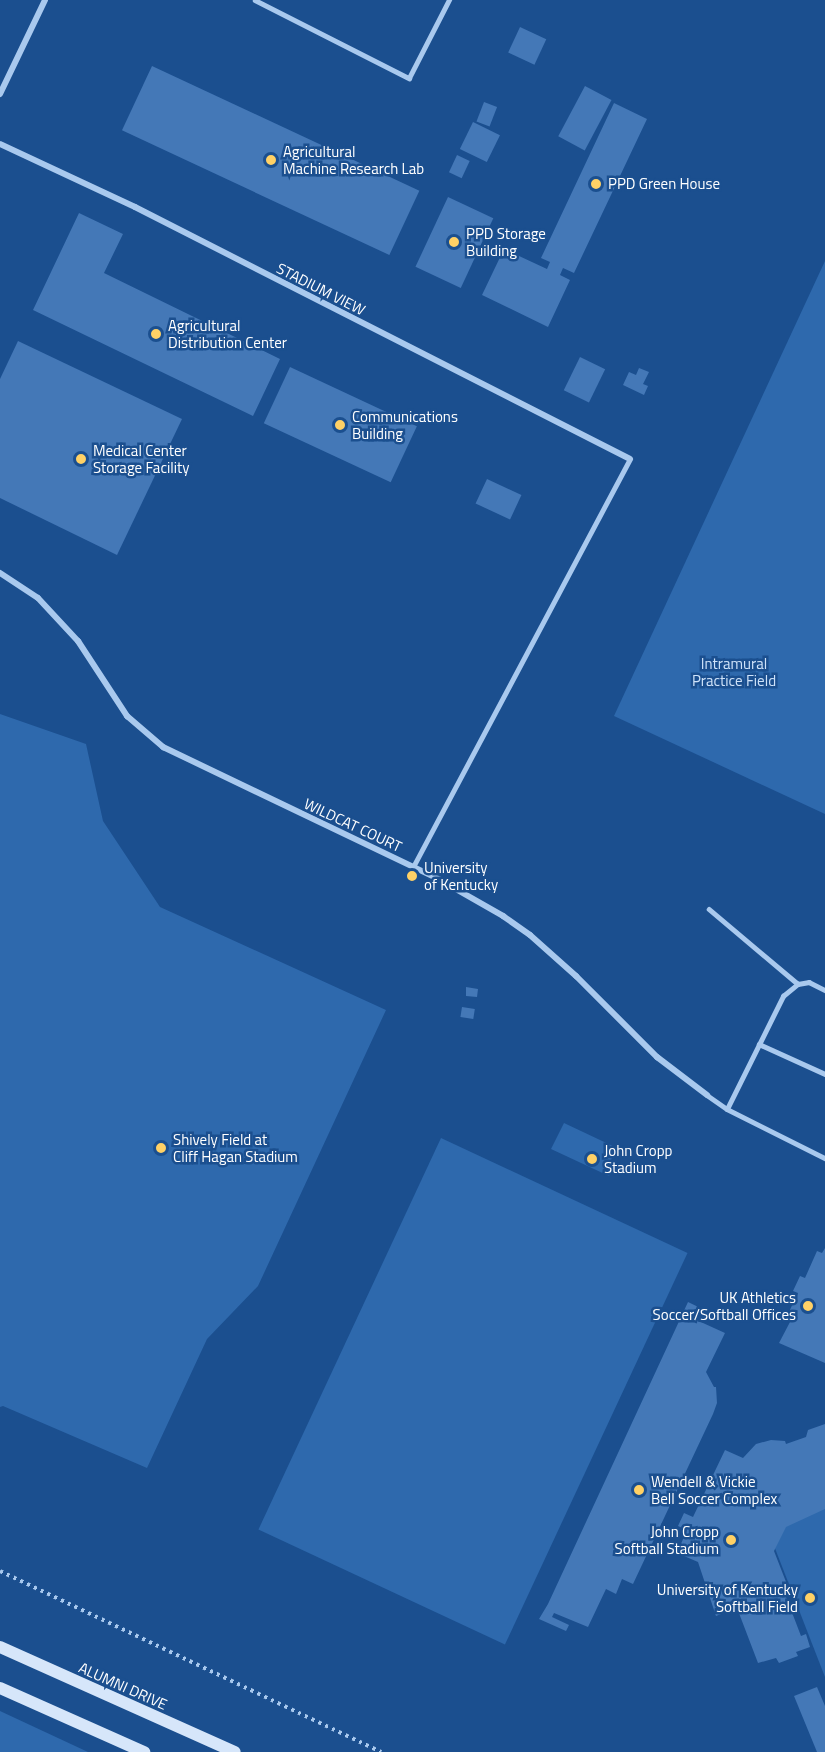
<!DOCTYPE html>
<html>
<head>
<meta charset="utf-8">
<style>
  body { margin:0 }
  #map { position:relative; width:825px; height:1752px; overflow:hidden; background:#1b4f8f; font-family:"Titillium Web",sans-serif }
  div>[style] { position:absolute }
  .green>* { inset:0; background:#2e69ad; transform-origin:0 0 }
  .building>* { inset:0; background:#4478b7; transform-origin:0 0 }
  .path>* { height:4px; margin-top:-2px; transform-origin:0; background:repeating-linear-gradient(90deg,#a9c9ee 0 3px,transparent 0 7.5px) }
  .lane>* { height:4.5px; margin:-2.25px; padding:0 2.25px; transform-origin:2.25px; border-radius:2.25px; background:#a9c9ee }
  .street>* { height:6px; margin:-3px; padding:0 3px; transform-origin:3px; border-radius:3px; background:#a9c9ee }
  .secondary>* { height:12px; margin:-6px; padding:0 6px; transform-origin:6px; border-radius:6px; background:#d6e6fa }
  .dots>* { width:16px; height:16px; translate:-50% -50%; box-sizing:border-box; border:3px solid #1b4f8f; border-radius:50% }
  span { translate:-50% -50%; white-space:nowrap; text-align:center; line-height:1.15; -webkit-text-stroke:5px #1b4f8f; paint-order:stroke }
  .poi-label { font-size:15px; color:#fff }
  .left { translate:0 -50%; text-align:left }
  .right { translate:-100% -50%; text-align:right }
  .street-label { font-size:15px; color:#fff }
  .park-label { font-size:15px; color:#cfe3fa }
</style>
</head>
<body>
<div id="map">
  <div class="green">
    <i style="clip-path:polygon(825px 261px,825px 814px,614px 716px)"></i>
    <i style="clip-path:polygon(0 714px,86px 744px,103px 821px,160px 907px,386px 1010px,258px 1286px,207px 1339px,147px 1468px,3px 1406px,0 1407px)"></i>
    <i style="clip-path:polygon(564px 1123px,617px 1148px,607px 1168px,612px 1171px,609px 1176px,551px 1149px)"></i>
    <i style="left:441px;top:1138px;width:272px;height:432px;rotate:25deg"></i>
    <i style="clip-path:polygon(825px 1503px,825px 1677px,764px 1520px)"></i>
    <i style="clip-path:polygon(0 1711px,88px 1752px,0 1752px)"></i>
  </div>
  <div class="building">
    <i style="left:520px;top:27px;width:29px;height:28px;rotate:25deg"></i>
    <i style="left:152px;top:66px;width:295px;height:71px;rotate:25deg"></i>
    <i style="left:585px;top:86px;width:30px;height:57px;rotate:28deg"></i>
    <i style="left:484px;top:102px;width:14px;height:21px;rotate:21deg"></i>
    <i style="clip-path:polygon(614px 103px,647px 119px,574px 273px,563px 268px,560px 275px,570px 280px,548px 327px,482px 295px,504px 249px,547px 269px,550px 262px,541px 258px)"></i>
    <i style="left:473px;top:122px;width:30px;height:30px;rotate:26deg"></i>
    <i style="left:457px;top:155px;width:14px;height:19px;rotate:25deg"></i>
    <i style="left:448px;top:197px;width:50px;height:77px;rotate:25deg"></i>
    <i style="clip-path:polygon(79px 213px,123px 234px,104px 273px,280px 359px,253px 416px,33px 310px)"></i>
    <i style="clip-path:polygon(18px 341px,182px 419px,117px 555px,0 498px,0 379px)"></i>
    <i style="left:580px;top:357px;width:28px;height:37px;rotate:26deg"></i>
    <i style="left:290px;top:367px;width:140px;height:62px;rotate:25deg"></i>
    <i style="clip-path:polygon(639px 368px,649px 372px,643px 384px,648px 386px,644px 395px,623px 385px,629px 372px,636px 375px)"></i>
    <i style="left:487px;top:479px;width:38px;height:27px;rotate:25deg"></i>
    <i style="clip-path:polygon(466px 987px,478px 989px,477px 997px,466px 996px)"></i>
    <i style="left:462px;top:1007px;width:13px;height:10px;rotate:9deg"></i>
    <i style="clip-path:polygon(825px 1248px,825px 1363px,779px 1343px,790px 1322px,785px 1320px,798px 1293px,793px 1291px,800px 1276px,805px 1278px,817px 1251px,822px 1253px)"></i>
    <i style="clip-path:polygon(688px 1302px,715px 1315px,712px 1320px,695px 1312px,692px 1318px,725px 1333px,706px 1372px,714px 1387px,716px 1387px,717px 1403px,713px 1414px,633px 1584px,622px 1579px,616px 1594px,606px 1589px,588px 1627px,554px 1613px,552px 1617px,569px 1625px,566px 1631px,539px 1619px,548px 1604px)"></i>
    <i style="clip-path:polygon(825px 1424px,825px 1509px,786px 1527px,774px 1551px,788px 1587px,783px 1589px,801px 1636px,806px 1634px,810px 1647px,796px 1652px,798px 1656px,779px 1663px,776px 1658px,758px 1663px,737px 1608px,716px 1616px,698px 1562px,677px 1553px,687px 1530px,678px 1526px,684px 1513px,693px 1517px,725px 1450px,743px 1458px,756px 1444px,771px 1440px,785px 1441px,786px 1444px,806px 1437px,808px 1430px)"></i>
    <i style="clip-path:polygon(817px 1687px,825px 1706px,825px 1752px,817px 1752px,794px 1696px)"></i>
  </div>
  <div class="path">
    <i style="left:0;top:1571px;width:422px;rotate:25.4deg"></i>
  </div>
  <div class="lane">
    <i style="left:255px;top:0;width:173px;rotate:26.9deg"></i>
    <i style="left:409px;top:78px;width:88px;rotate:-62.9deg"></i>
    <i style="left:413px;top:867px;width:462px;rotate:-62deg"></i>
    <i style="left:709px;top:909px;width:116px;rotate:40.1deg"></i>
    <i style="left:759px;top:1044px;width:72px;rotate:24.4deg"></i>
    <i style="left:707px;top:1095px;width:24px;rotate:35deg"></i>
    <i style="left:727px;top:1109px;width:110px;rotate:26.6deg"></i>
    <i style="left:727px;top:1109px;width:126px;rotate:-63.6deg"></i>
    <i style="left:783px;top:996px;width:19px;rotate:-39deg"></i>
    <i style="left:798px;top:984px;width:11px;rotate:-10deg"></i>
    <i style="left:809px;top:982px;width:18px;rotate:27deg"></i>
  </div>
  <div class="street">
    <i style="left:0;top:94px;width:104px;rotate:-64.4deg"></i>
    <i style="left:0;top:144px;width:149px;rotate:25deg"></i>
    <i style="left:135px;top:207px;width:555px;rotate:26.98deg"></i>
    <i style="left:0;top:573px;width:45px;rotate:33.3deg"></i>
    <i style="left:38px;top:598px;width:59px;rotate:47.1deg"></i>
    <i style="left:78px;top:641px;width:90px;rotate:56.8deg"></i>
    <i style="left:127px;top:716px;width:48px;rotate:40.7deg"></i>
    <i style="left:163px;top:747px;width:307px;rotate:25.6deg"></i>
    <i style="left:440px;top:880px;width:73px;rotate:29.7deg"></i>
    <i style="left:503px;top:916px;width:33px;rotate:35deg"></i>
    <i style="left:530px;top:935px;width:62px;rotate:41.7deg"></i>
    <i style="left:576px;top:976px;width:115px;rotate:45deg"></i>
    <i style="left:657px;top:1057px;width:63px;rotate:37.2deg"></i>
  </div>
  <div class="secondary">
    <i style="left:0;top:1647px;width:257px;rotate:24.1deg"></i>
    <i style="left:0;top:1688px;width:158px;rotate:24deg"></i>
  </div>
  <div class="dots">
    <i style="left:271px;top:160px;background:#ffd166"></i>
    <i style="left:596px;top:184px;background:#ffd166"></i>
    <i style="left:454px;top:242px;background:#ffd166"></i>
    <i style="left:156px;top:334px;background:#ffd166"></i>
    <i style="left:340px;top:425px;background:#ffd166"></i>
    <i style="left:81px;top:459px;background:#ffd166"></i>
    <i style="left:412px;top:876px;background:#ffd166"></i>
    <i style="left:161px;top:1148px;background:#ffd166"></i>
    <i style="left:592px;top:1159px;background:#ffd166"></i>
    <i style="left:808px;top:1306px;background:#ffd166"></i>
    <i style="left:639px;top:1490px;background:#ffd166"></i>
    <i style="left:731px;top:1540px;background:#ffd166"></i>
    <i style="left:810px;top:1598px;background:#ffd166"></i>
  </div>
  <div class="poi-label">
    <span class="left" style="left:283px;top:160px">Agricultural<br>Machine Research Lab</span>
    <span class="left" style="left:608px;top:184px">PPD Green House</span>
    <span class="left" style="left:466px;top:242px">PPD Storage<br>Building</span>
    <span class="left" style="left:168px;top:334px">Agricultural<br>Distribution Center</span>
    <span class="left" style="left:352px;top:425px">Communications<br>Building</span>
    <span class="left" style="left:93px;top:459px">Medical Center<br>Storage Facility</span>
    <span class="left" style="left:424px;top:876px">University<br>of Kentucky</span>
    <span class="left" style="left:173px;top:1148px">Shively Field at<br>Cliff Hagan Stadium</span>
    <span class="left" style="left:604px;top:1159px">John Cropp<br>Stadium</span>
    <span class="right" style="left:796px;top:1306px">UK Athletics<br>Soccer/Softball Offices</span>
    <span class="left" style="left:651px;top:1490px">Wendell &amp; Vickie<br>Bell Soccer Complex</span>
    <span class="right" style="left:719px;top:1540px">John Cropp<br>Softball Stadium</span>
    <span class="right" style="left:798px;top:1598px">University of Kentucky<br>Softball Field</span>
  </div>
  <div class="street-label">
    <span style="left:321px;top:289px;rotate:27deg">STADIUM VIEW</span>
    <span style="left:353px;top:825px;rotate:25deg">WILDCAT COURT</span>
    <span style="left:123px;top:1686px;rotate:24deg">ALUMNI DRIVE</span>
  </div>
  <div class="park-label">
    <span style="left:734px;top:672px">Intramural<br>Practice Field</span>
  </div>
</div>
</body>
</html>
